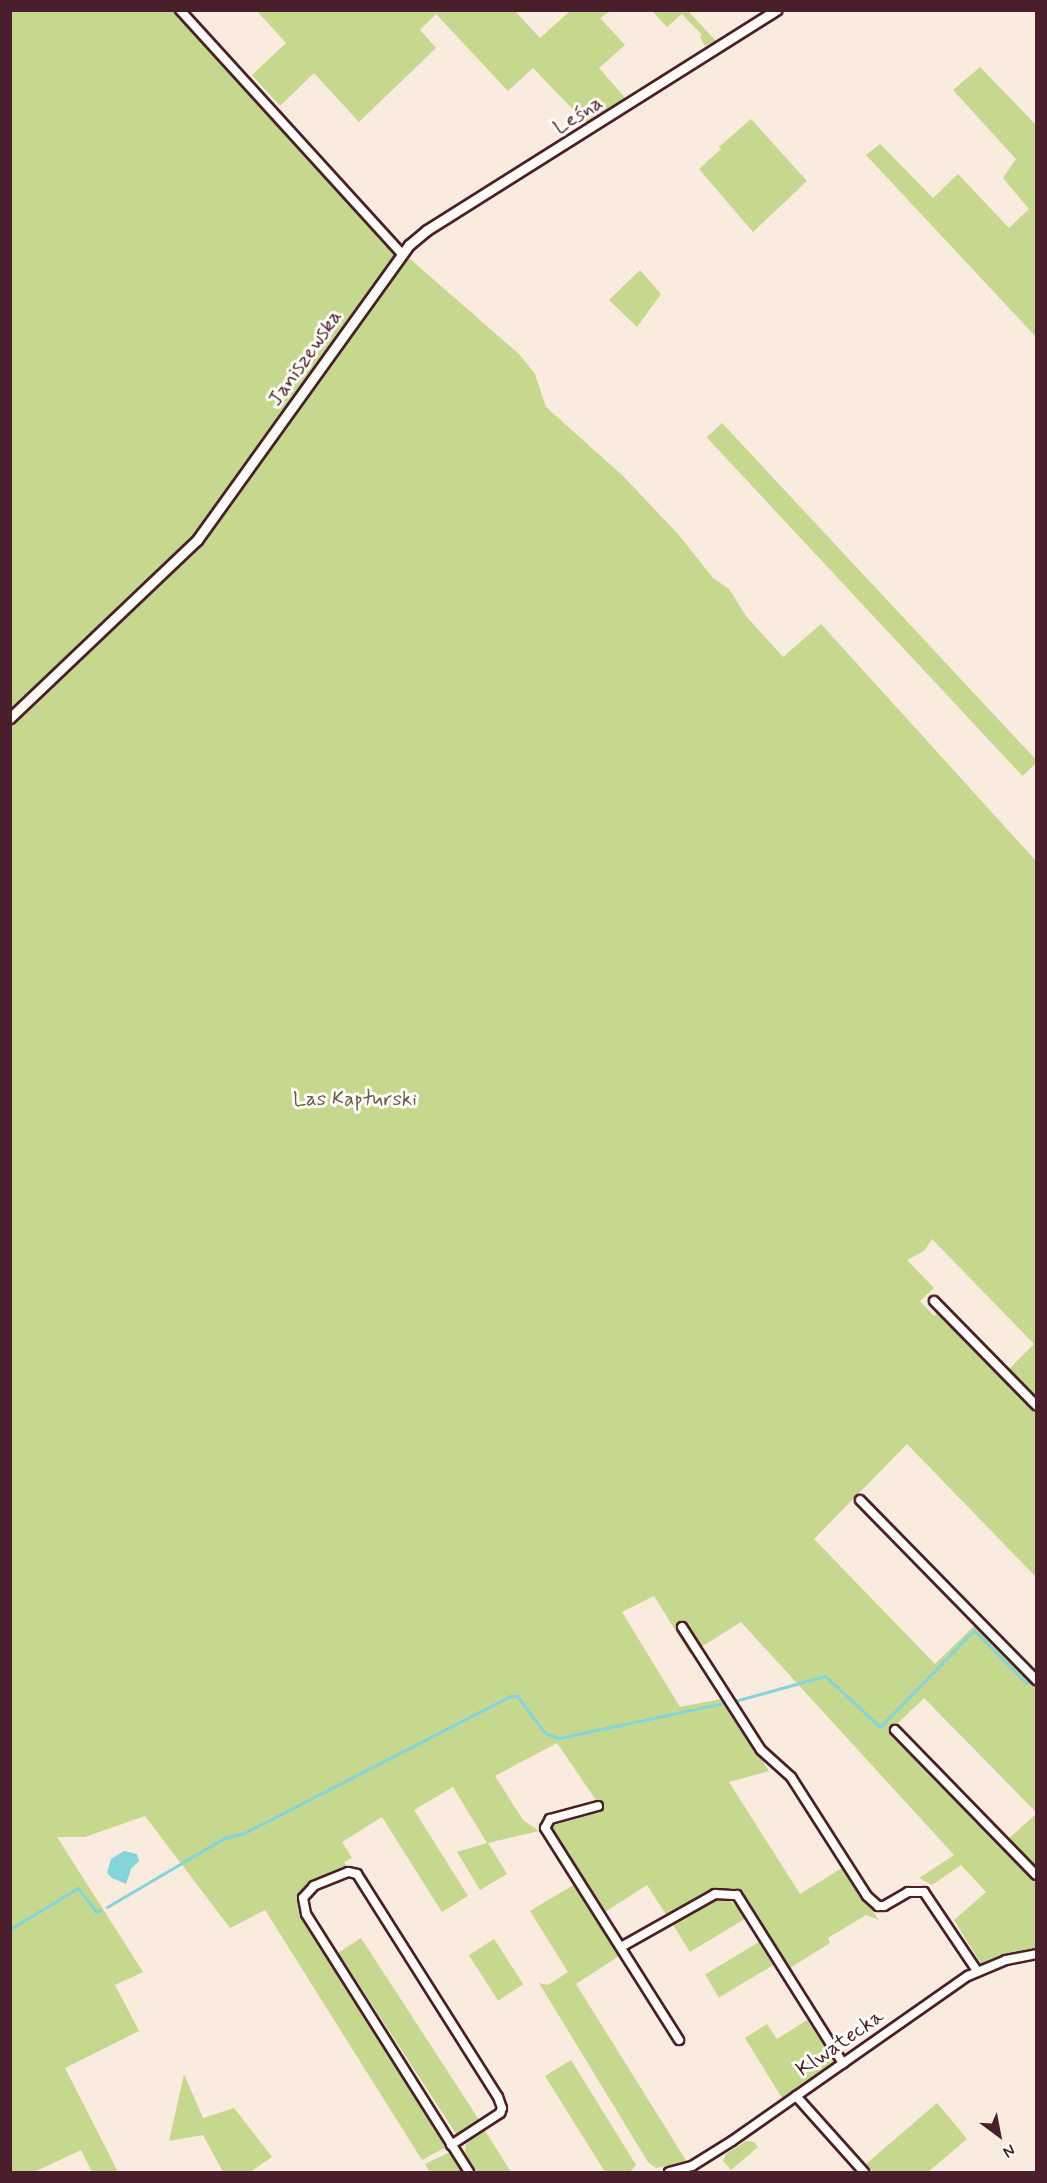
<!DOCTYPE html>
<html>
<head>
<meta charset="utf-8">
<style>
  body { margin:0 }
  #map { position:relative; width:1047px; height:2183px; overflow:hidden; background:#f9ebdd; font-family:Mynerve,sans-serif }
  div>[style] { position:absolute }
  .green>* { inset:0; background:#c5d88d; transform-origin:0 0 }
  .water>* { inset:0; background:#83d4db }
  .stream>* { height:3px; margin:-1.5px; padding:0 1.5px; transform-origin:1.5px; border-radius:1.5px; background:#83d4db }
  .roads { filter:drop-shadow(2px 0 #4a1f2b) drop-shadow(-2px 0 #4a1f2b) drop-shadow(0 2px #4a1f2b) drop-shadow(0 -2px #4a1f2b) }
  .minor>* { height:8px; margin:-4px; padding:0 4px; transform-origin:4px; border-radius:4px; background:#fdfcf7 }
  .tertiary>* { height:9px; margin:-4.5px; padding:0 4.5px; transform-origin:4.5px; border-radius:4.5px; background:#fdfcf7 }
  span { translate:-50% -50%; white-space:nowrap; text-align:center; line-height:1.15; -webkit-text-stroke:6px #fdfcf7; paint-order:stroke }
  .street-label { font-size:21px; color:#4a1f2b }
  .park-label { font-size:21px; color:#6f5648 }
  .frame { position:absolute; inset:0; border:12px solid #4a1f2b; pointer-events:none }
  .north { position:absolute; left:969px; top:2105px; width:60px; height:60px; -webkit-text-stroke:4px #fdfcf7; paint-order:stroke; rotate:148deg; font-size:16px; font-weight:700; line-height:24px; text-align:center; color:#4a1f2b }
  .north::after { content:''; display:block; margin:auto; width:21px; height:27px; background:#4a1f2b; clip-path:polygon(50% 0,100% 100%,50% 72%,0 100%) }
</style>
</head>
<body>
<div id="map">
  <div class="green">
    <i style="clip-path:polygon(10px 11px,176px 11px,387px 244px,405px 259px,410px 259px,519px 354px,535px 374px,546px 407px,623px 476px,678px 534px,713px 578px,729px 589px,746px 616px,783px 657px,821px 624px,1036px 861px,1036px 1397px,1008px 1370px,1034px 1344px,932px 1239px,924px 1251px,907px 1260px,934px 1288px,920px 1301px,934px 1316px,938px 1313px,1036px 1414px,1036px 1577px,907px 1444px,814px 1539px,935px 1664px,976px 1624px,1036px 1686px,1036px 1812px,924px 1698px,890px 1731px,1036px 1879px,1036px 1948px,981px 1964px,954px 1920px,986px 1892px,961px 1865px,932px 1885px,919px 1878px,954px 1855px,741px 1622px,690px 1654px,654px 1596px,622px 1612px,680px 1707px,721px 1699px,769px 1771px,729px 1782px,800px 1894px,842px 1868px,879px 1920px,866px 1915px,828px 1938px,830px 1943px,790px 1968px,751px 1906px,738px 1892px,728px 1889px,704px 1894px,667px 1916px,647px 1885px,605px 1912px,550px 1826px,600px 1812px,600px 1806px,557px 1743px,495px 1776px,523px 1820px,539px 1831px,488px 1843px,507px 1874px,480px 1890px,457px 1852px,487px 1843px,453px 1787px,414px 1810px,468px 1896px,442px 1912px,382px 1817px,342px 1842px,352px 1858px,344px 1862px,348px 1868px,307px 1887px,301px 1893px,299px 1909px,337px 1963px,450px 2145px,422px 2160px,265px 1910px,230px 1928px,145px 1816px,85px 1837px,57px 1837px,143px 1972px,115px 1985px,139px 2031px,65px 2068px,118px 2172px,92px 2172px,81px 2150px,34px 2172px,11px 2172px)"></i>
    <i style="clip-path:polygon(257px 11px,515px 11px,540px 38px,570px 11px,610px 11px,600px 18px,625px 45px,599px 68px,628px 101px,588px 125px,533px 68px,508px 91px,436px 14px,420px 30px,436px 48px,359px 122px,314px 73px,280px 106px,252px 75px,286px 43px)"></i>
    <i style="clip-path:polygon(652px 11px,688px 11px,716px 41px,705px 46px,700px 37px,702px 35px,682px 14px,667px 27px)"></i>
    <i style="clip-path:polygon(980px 67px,1036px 125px,1036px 337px,866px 155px,880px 144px,933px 198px,958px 174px,1009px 228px,1029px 209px,1003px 178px,1016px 159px,953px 90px)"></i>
    <i style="clip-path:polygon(751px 119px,807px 181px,753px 232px,699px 169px,721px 149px,719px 147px)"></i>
    <i style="clip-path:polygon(640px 270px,661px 294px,637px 327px,609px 300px)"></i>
    <i style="left:722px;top:423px;width:463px;height:21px;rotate:47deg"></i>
    <i style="clip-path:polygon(1035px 1815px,1036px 1864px,1034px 1867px,1007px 1840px)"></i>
    <i style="clip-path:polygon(575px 1884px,622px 1954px,576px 1984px,687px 2162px,656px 2168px,648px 2162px,539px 1983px,548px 1985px,568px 1972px,530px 1911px)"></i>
    <i style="clip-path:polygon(725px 1896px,748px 1917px,690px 1952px,672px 1923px,717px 1897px)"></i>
    <i style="left:361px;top:1938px;width:219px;height:27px;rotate:57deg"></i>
    <i style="left:494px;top:1939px;width:54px;height:30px;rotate:57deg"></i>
    <i style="left:759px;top:1942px;width:27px;height:63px;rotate:59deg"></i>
    <i style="clip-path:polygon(807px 2020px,835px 2061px,782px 2098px,745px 2038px,767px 2024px,777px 2039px)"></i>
    <i style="clip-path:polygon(571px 2060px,636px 2165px,630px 2172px,605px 2172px,545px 2076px)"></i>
    <i style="clip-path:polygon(184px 2074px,203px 2118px,234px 2108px,272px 2157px,250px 2172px,223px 2172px,203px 2135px,169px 2141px)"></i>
    <i style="clip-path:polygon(937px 2103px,967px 2139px,928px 2172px,873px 2172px,866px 2164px)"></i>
    <i style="clip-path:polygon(484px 2129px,511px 2172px,476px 2172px,465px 2152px,466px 2144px)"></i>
    <i style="clip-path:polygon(746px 2141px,754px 2142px,758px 2147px,731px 2170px,723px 2161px,726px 2154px)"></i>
    <i style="clip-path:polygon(450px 2152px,457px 2154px,467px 2172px,430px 2172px,425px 2164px)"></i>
  </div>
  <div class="water">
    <i style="clip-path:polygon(124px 1851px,137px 1854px,139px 1861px,131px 1869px,126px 1884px,112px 1878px,107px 1873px,111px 1859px)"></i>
  </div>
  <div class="stream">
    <i style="left:107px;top:1907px;width:136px;rotate:-30.5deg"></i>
    <i style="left:224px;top:1838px;width:21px;rotate:-14deg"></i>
    <i style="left:244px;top:1833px;width:300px;rotate:-27.2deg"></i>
    <i style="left:511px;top:1696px;width:6px"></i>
    <i style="left:517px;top:1696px;width:46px;rotate:52.9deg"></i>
    <i style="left:545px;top:1733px;width:15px;rotate:20deg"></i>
    <i style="left:559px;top:1738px;width:187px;rotate:-12deg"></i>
    <i style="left:742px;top:1699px;width:86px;rotate:-15.5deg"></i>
    <i style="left:825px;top:1676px;width:75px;rotate:42.8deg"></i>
    <i style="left:880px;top:1727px;width:135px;rotate:-45.9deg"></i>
    <i style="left:974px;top:1630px;width:74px;rotate:45.5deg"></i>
    <i style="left:1026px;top:1683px;width:14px;rotate:-45deg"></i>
    <i style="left:10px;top:1929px;width:79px;rotate:-31.1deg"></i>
    <i style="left:78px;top:1888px;width:30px;rotate:53deg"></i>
    <i style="left:96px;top:1912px;width:5px;rotate:-22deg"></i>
  </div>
  <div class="roads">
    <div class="minor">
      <i style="left:180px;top:10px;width:328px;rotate:47.7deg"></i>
      <i style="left:934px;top:1301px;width:146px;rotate:45.6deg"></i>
      <i style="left:860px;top:1500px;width:252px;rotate:45.6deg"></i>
      <i style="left:682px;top:1627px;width:146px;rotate:57.3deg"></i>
      <i style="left:761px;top:1750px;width:40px;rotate:42deg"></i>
      <i style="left:791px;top:1777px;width:141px;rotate:57.4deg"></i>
      <i style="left:867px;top:1896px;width:15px;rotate:42deg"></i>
      <i style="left:878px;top:1906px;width:6px"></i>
      <i style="left:884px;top:1906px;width:28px;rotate:-30deg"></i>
      <i style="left:908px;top:1892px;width:16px"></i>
      <i style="left:924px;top:1892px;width:95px;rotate:56.1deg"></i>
      <i style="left:895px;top:1730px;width:202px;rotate:45.8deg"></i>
      <i style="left:598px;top:1806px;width:50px;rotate:164.8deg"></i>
      <i style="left:550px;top:1819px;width:10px;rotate:119deg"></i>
      <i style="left:545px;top:1828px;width:251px;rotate:57.7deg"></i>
      <i style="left:621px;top:1947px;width:108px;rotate:-29.4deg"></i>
      <i style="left:715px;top:1894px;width:22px;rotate:3deg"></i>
      <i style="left:737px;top:1895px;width:199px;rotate:57.8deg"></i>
      <i style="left:796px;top:2096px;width:102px;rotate:48.2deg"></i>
      <i style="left:451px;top:2145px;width:59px;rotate:-33.1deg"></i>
      <i style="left:500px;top:2113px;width:5px;rotate:-68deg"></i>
      <i style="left:502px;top:2108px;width:12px;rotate:-110deg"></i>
      <i style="left:498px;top:2097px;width:264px;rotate:-122.3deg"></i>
      <i style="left:357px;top:1874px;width:9px;rotate:-167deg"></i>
      <i style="left:348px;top:1872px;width:37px;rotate:158deg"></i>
      <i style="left:314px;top:1886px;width:16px;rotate:133deg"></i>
      <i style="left:303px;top:1898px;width:16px;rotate:79deg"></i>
      <i style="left:306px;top:1914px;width:305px;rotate:57.7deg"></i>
      <i style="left:669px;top:2172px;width:24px;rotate:-15deg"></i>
      <i style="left:692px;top:2166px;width:47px;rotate:-32deg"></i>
      <i style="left:732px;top:2141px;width:288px;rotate:-35deg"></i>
      <i style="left:968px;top:1976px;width:41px;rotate:-22.8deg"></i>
      <i style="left:1006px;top:1960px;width:31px;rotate:-11deg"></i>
    </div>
    <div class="tertiary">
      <i style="left:10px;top:718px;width:258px;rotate:-43.6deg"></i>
      <i style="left:197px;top:540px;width:363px;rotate:-54.3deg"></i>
      <i style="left:409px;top:245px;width:23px;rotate:-40deg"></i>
      <i style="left:427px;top:230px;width:413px;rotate:-32.2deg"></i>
    </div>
  </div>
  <div class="street-label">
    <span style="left:578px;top:115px;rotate:-32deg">Leśna</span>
    <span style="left:305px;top:358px;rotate:-55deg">Janiszewska</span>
    <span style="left:840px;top:2043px;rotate:-35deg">Klwatecka</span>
  </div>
  <div class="park-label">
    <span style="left:355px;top:1099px">Las Kapturski</span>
  </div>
  <div class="frame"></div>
  <div class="north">N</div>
</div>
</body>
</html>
